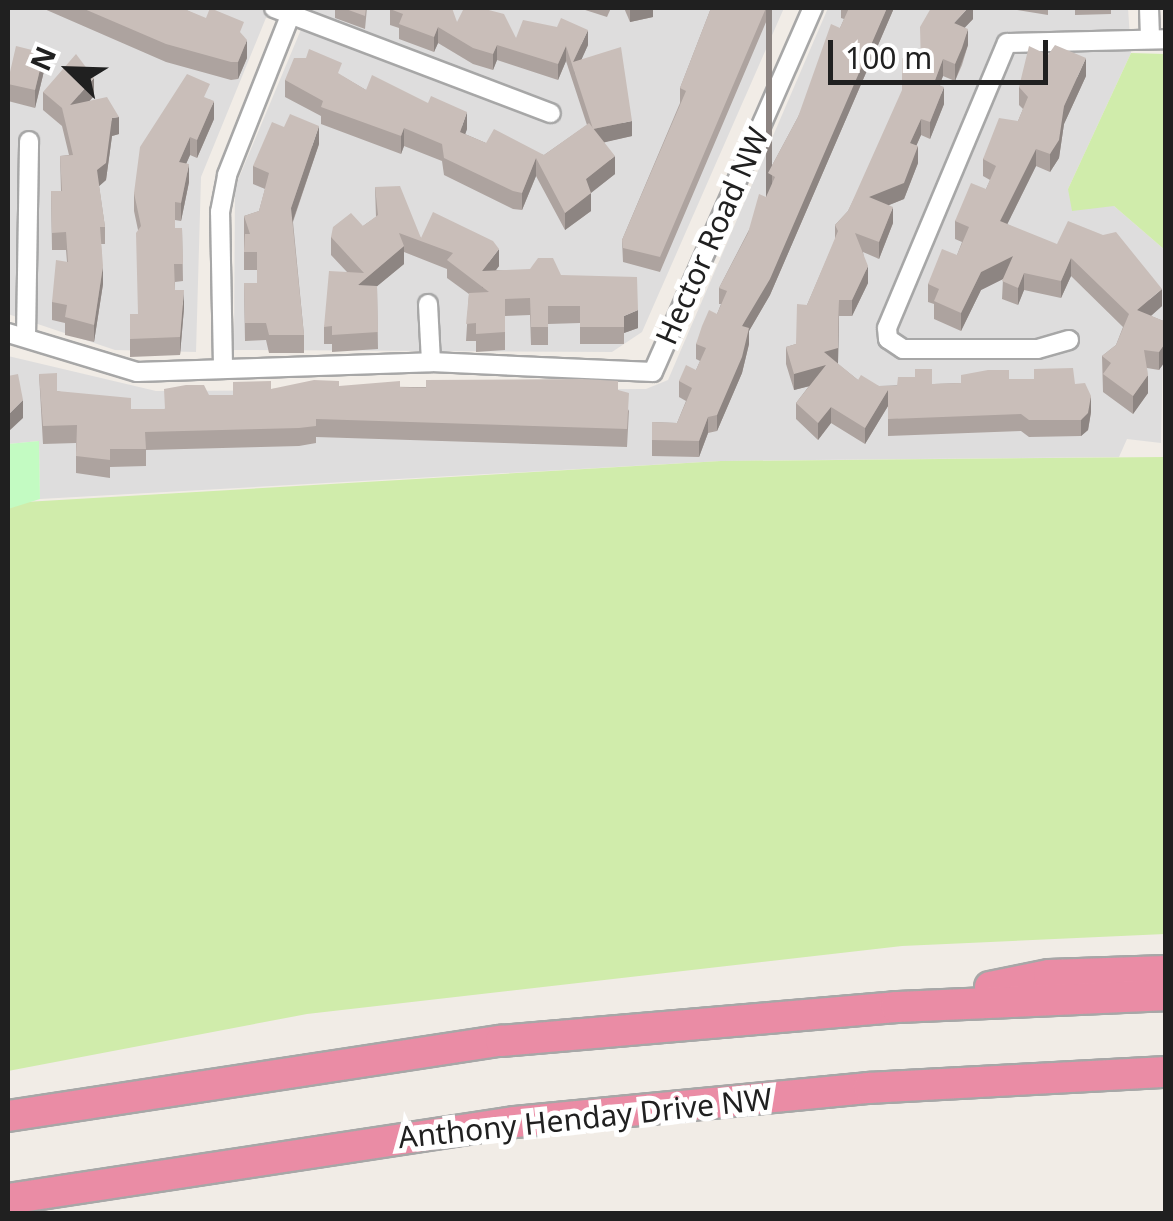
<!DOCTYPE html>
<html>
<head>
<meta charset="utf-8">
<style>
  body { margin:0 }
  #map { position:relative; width:1173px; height:1221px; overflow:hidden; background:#f1ece6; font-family:"Noto Sans",sans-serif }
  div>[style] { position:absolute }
  .residential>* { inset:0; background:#dedddd }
  .grass>* { inset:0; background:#d0ecab }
  .park>* { inset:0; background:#c3fbc2 }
  .roads { filter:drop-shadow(2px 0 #a7a7a7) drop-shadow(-2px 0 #a7a7a7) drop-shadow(0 2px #a7a7a7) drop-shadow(0 -2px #a7a7a7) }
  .street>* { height:18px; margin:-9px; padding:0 9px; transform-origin:9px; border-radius:9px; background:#fff }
  .highway>* { height:30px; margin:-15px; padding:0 15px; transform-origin:15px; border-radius:15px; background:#ea8ca5 }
  .wall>* { inset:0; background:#ada39f }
  .shaded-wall>* { inset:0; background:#8d8582; transform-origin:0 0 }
  .building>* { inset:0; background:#c9beb9 }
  span { translate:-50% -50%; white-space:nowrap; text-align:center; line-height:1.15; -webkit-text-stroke:10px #fff; paint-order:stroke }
  .street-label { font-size:30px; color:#202020 }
  .frame { position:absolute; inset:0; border:10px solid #202020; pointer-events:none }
  .north { position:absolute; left:20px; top:20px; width:100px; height:100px; -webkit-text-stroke:8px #fff; paint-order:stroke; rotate:293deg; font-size:28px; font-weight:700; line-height:40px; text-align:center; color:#202020 }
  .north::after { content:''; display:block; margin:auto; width:35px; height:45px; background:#202020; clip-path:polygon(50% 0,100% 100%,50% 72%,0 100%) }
  .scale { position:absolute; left:828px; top:40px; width:220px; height:45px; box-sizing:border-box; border:5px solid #202020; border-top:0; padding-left:12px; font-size:30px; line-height:35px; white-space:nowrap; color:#202020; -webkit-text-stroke:8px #fff; paint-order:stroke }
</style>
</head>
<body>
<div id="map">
  <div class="residential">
    <i style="clip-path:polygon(8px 8px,270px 8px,201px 177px,196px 352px,115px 350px,8px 314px)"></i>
    <i style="clip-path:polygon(310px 8px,784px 8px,642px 332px,612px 352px,234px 350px,235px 187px)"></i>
    <i style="clip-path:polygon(828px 8px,1128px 8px,1131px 53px,1068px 189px,1114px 206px,1165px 250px,1161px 443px,1127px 439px,1119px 457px,721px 461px,40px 499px,39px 441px,8px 444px,8px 356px,156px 391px,646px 389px,668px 380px)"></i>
  </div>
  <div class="grass">
    <i style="clip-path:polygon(1131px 53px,1165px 54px,1165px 250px,1114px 206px,1072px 211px,1068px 189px)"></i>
    <i style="clip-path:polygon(1165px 457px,1165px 934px,902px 946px,307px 1014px,8px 1071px,8px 503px,721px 461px)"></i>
  </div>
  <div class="park">
    <i style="clip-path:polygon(39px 441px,40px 499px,8px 509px,8px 444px)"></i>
  </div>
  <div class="roads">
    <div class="street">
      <i style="left:274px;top:8px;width:296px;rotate:20.8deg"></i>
      <i style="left:1149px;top:8px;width:31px;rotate:88deg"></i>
      <i style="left:428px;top:304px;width:58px;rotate:87deg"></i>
      <i style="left:8px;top:333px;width:135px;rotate:16.8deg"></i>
      <i style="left:137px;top:372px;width:294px;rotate:-1.9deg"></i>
      <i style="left:431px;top:362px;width:222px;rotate:2.6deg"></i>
      <i style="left:653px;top:372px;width:398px;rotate:-66.3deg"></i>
      <i style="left:26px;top:337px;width:196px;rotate:-89.1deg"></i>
      <i style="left:1069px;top:340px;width:33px;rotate:164deg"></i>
      <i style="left:1037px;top:349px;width:134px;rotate:180deg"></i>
      <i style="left:903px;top:349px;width:18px;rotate:-146deg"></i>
      <i style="left:888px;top:339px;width:11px;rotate:-95deg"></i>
      <i style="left:887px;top:328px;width:309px;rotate:-67.2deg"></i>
      <i style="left:1007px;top:43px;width:159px;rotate:-1.4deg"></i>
      <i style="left:223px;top:366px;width:154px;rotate:-91.1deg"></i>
      <i style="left:220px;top:212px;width:38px;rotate:-79deg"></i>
      <i style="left:227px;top:175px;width:180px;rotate:-68.4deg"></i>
    </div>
    <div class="highway">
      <i style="left:990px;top:987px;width:60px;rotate:-11.5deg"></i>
      <i style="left:1049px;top:975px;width:117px;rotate:-2deg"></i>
      <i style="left:8px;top:1116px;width:499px;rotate:-8.7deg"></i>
      <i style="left:501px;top:1041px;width:396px;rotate:-4.9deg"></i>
      <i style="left:896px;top:1007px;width:270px;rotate:-2.5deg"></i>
      <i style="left:8px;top:1199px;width:513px;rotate:-8.64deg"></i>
      <i style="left:515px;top:1122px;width:356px;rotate:-5.5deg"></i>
      <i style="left:869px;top:1088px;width:297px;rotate:-3.1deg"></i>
    </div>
  </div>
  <div class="wall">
    <i style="clip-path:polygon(42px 8px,186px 8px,186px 10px,244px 37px,247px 58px,238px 79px,231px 80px,166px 62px)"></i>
    <i style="clip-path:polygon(331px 8px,367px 8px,365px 29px,335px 18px,335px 9px)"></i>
    <i style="clip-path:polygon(579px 8px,611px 8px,607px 17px)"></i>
    <i style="clip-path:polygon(624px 8px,653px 8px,653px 17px,630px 22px)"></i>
    <i style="clip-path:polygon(711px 8px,772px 8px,660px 272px,623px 262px,622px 240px,680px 103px,680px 88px)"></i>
    <i style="clip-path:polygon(841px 8px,894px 8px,770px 295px,749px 331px,749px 344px,742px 373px,717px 431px,708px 433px,699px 457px,652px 456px,652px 422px,677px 423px,686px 401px,679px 397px,679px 381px,696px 370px,700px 361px,696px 359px,696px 344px,717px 314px,721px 304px,719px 304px,719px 288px,766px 197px,770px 189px,768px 188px,768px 173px,798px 117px,840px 28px,844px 19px,841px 18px)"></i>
    <i style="clip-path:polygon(973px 8px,973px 19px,965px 27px,968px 45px,962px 65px,955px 81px,943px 76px,939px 85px,944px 104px,930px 139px,921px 135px,916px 146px,918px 163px,904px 199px,889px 205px,893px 223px,879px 259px,863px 252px,868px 283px,852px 316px,839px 316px,838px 364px,858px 380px,879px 386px,961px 383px,1009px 379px,1075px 384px,1091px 412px,1088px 430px,1081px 436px,1029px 437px,1021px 431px,888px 436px,888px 406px,865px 444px,831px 423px,818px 440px,796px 419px,796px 403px,809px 386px,794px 390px,786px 364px,786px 347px,796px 344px,807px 305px,835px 240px,835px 225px,848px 211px,920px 65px)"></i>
    <i style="clip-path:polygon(1011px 8px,1048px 8px,1048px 15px,1011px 9px)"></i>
    <i style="clip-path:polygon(1075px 8px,1111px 8px,1111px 14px,1075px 15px)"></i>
    <i style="clip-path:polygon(390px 9px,457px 22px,516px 38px,588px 45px,581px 60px,632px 136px,604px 142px,615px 174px,590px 193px,591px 211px,565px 230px,536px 176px,522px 210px,513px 209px,444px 175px,442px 161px,404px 146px,401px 154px,321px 124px,321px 116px,285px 97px,285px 80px,342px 76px,366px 90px,467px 129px,465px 134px,486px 143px,544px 155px,587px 125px,566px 61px,558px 80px,497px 60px,493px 70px,473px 64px,438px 43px,434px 52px,399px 39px,399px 28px,390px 25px)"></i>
    <i style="clip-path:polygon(8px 67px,10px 72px,44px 71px,35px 108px,8px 101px)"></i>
    <i style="clip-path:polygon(1086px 76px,1064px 124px,1059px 158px,1050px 172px,1036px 166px,1007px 224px,1162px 306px,1151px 316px,1166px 322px,1166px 360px,1159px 370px,1147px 368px,1148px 393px,1133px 414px,1103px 392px,1102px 356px,1116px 345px,1123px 327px,1071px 276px,1061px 298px,1024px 290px,1018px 305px,1002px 299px,1003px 279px,981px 290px,961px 331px,934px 319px,934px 304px,928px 302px,928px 284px,957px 255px,962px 242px,955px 239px,955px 221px,986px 189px,990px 180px,983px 176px,983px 159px,1018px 121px,1023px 109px,1019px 105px,1019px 87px)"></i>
    <i style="clip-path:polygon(43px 92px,94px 96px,89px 101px,119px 134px,112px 136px,106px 180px,99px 186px,105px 227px,105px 244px,101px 244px,103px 284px,94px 342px,65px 335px,65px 323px,52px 320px,52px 302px,67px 262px,66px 250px,52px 250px,51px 191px,61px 191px,60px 156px,69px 155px,62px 126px,43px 110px)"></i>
    <i style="clip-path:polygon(210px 99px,214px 119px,197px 158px,190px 155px,186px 164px,189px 182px,181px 221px,175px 220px,175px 228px,182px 228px,183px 281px,175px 282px,175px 290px,184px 308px,180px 355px,130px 357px,130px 314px,138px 314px,138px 230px,134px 211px,134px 193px)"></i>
    <i style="clip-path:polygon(319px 144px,293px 222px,304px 335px,304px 353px,269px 353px,266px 340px,245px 341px,244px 283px,257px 283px,257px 270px,244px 270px,244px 216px,259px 211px,265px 189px,253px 184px,253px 166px)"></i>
    <i style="clip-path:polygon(375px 187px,421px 238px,499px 266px,496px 270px,561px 275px,638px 328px,624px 333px,624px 344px,580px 344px,580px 323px,548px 324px,548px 345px,531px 345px,530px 315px,505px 316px,505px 350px,476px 352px,476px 341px,466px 341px,469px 294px,447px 278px,447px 269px,404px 252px,404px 264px,377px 286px,378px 349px,332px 352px,332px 344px,324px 344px,324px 327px,347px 272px,331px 255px,331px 237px,363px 226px,376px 217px)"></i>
    <i style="clip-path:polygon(39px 374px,57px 391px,131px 409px,164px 409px,209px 395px,233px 395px,271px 389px,339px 386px,618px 390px,629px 411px,627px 447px,316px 437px,316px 443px,299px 446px,146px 450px,146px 466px,110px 467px,110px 478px,76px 473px,76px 443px,43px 444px)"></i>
  </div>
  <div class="shaded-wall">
    <i style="clip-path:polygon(630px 8px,653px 8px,653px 17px,630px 22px)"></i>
    <i style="left:766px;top:8px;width:6px;height:271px"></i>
    <i style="clip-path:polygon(887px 8px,894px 8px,770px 295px,749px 331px,749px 344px,742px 373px,717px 431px,717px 415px,742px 326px)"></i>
    <i style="clip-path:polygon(968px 8px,973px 8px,973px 19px,954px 39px,954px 23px)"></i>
    <i style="clip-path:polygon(438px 27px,438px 43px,434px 52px,434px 37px)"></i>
    <i style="clip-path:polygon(968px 29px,968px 45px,955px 81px,955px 64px)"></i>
    <i style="clip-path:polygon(588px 30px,588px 45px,575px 74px,573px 62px)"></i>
    <i style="clip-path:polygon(247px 40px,247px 58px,238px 79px,238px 62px)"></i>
    <i style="clip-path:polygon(497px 45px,497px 60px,493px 70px,493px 54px)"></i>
    <i style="clip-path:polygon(566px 46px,566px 61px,558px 80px,558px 64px)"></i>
    <i style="clip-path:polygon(44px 53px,44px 71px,35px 108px,35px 90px)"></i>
    <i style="clip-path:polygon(1086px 58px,1086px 76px,1064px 124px,1059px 158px,1050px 172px,1050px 154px,1064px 106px)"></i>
    <i style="clip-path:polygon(943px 59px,943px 76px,934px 100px,934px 83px)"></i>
    <i style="clip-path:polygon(94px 78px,94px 96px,70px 123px,70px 105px)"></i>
    <i style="clip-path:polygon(944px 87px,944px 104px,930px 139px,930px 122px)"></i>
    <i style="clip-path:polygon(214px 101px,214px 119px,197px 158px,197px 140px)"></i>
    <i style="clip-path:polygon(467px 112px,467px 129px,460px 149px,460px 132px)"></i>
    <i style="clip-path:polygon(119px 117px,119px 134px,112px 136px,106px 180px,97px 188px,97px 170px,112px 118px)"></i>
    <i style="clip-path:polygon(921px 119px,921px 135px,910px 160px,910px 143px)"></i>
    <i style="clip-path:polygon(632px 121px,632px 136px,593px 145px,593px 129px)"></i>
    <i style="clip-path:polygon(319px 126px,319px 144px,291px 226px,291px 208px)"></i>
    <i style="clip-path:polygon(404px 128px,404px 146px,401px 154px,401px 136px)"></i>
    <i style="clip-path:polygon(190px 137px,190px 155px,179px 180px,179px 162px)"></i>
    <i style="clip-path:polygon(918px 146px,918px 163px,904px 199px,869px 213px,869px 197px)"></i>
    <i style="clip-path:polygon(1036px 149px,1036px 166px,1000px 239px,1000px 221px)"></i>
    <i style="clip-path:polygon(615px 156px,615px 174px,586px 197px,586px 179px)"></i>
    <i style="clip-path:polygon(536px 158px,536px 176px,522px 210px,522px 193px)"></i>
    <i style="clip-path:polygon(189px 164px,189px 182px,181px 221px,181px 203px)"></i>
    <i style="clip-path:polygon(591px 193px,591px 211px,565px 230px,565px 213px)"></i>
    <i style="clip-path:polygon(893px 207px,893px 223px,879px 259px,879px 242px)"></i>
    <i style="clip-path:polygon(404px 246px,404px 264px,358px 302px,358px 285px)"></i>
    <i style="clip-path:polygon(499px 249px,499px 266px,482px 288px,482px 271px)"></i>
    <i style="clip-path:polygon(1013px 256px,1013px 274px,981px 290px,961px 331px,961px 313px,981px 272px)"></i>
    <i style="clip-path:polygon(1071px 258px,1071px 276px,1061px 298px,1061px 281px)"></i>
    <i style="clip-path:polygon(103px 266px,103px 284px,94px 342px,94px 325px)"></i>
    <i style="clip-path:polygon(868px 266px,868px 283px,852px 316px,852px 300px)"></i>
    <i style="clip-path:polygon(1024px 273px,1024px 290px,1018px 305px,1018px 288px)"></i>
    <i style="clip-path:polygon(1162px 289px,1162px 306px,1137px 328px,1137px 310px)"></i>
    <i style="clip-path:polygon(184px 290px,184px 308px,180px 355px,180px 337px)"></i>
    <i style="clip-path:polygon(839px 300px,838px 364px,826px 382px,794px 390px,794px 374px,824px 352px)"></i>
    <i style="clip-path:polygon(638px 310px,638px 328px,624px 333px,624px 316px)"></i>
    <i style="clip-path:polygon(1166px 342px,1166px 360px,1159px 370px,1159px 352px)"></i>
    <i style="clip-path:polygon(1148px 375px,1148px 393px,1133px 414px,1133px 396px)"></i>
    <i style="clip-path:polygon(888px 390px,888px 406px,865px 444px,865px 428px)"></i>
    <i style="clip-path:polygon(1091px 396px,1091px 412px,1088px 430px,1081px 436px,1081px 420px)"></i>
    <i style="clip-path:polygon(23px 400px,23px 418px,8px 432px,8px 415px)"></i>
    <i style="clip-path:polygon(831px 407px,831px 423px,818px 440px,818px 423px)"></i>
    <i style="clip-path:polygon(708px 417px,708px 433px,699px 457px,699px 441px)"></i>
  </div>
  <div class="building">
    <i style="clip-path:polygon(82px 8px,182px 8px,206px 18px,210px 8px,244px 22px,240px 32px,247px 40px,238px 62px,231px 62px,166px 44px)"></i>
    <i style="clip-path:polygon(343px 8px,366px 8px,365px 16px)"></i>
    <i style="clip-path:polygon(391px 8px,452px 8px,457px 22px,464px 8px,481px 8px,504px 14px,516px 38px,523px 20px,557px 27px,561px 18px,588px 30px,573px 62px,621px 47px,632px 121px,593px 129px,566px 46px,558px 64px,497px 45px,493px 54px,473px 48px,438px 27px,434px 37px,399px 24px,403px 14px,390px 9px)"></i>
    <i style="clip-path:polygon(711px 8px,766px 8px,660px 257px,623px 248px,622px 240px,686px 91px,680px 88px)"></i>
    <i style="clip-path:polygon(849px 8px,887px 8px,770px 279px,742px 326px,749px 328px,742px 357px,717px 415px,708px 417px,699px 441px,652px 440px,652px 422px,677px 423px,692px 388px,679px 381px,686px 365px,696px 370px,706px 348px,696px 344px,702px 326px,709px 310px,717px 314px,727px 291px,719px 288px,748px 233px,759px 194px,766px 197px,775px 177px,768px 173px,798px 117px,831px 24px,840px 28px)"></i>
    <i style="clip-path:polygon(931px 8px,968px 8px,954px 23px,968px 29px,962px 48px,955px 64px,943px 59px,934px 83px,944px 87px,930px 122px,921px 119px,910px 143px,918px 146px,904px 183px,869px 197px,893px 207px,879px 242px,855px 233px,868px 266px,852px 300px,839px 300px,838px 348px,824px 352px,858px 380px,861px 375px,879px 386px,897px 386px,898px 377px,915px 377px,915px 369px,932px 369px,932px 384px,961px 383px,961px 375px,988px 370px,1009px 370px,1009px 379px,1034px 379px,1034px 369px,1073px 368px,1075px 384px,1085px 383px,1091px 396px,1088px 413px,1081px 420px,1029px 420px,1021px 414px,888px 419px,888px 390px,865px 428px,831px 407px,818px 423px,796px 403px,826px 365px,794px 374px,786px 347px,796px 344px,797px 304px,807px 305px,838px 231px,835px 225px,848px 211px,902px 90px,902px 58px,921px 66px,920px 27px)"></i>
    <i style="clip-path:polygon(1055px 45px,1086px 58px,1064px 106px,1059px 140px,1050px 154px,1036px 149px,1000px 221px,1057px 244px,1068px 221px,1103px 235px,1116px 232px,1162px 289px,1137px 310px,1166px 322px,1166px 342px,1159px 352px,1144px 350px,1148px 375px,1133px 396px,1103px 374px,1111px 363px,1102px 356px,1116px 345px,1129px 314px,1071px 258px,1061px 281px,1024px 273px,1018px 288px,1002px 281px,1013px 256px,981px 272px,961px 313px,934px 301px,939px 289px,928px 284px,942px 249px,957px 255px,969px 227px,955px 221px,971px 183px,986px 189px,996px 166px,983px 159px,999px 118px,1018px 121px,1028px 97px,1019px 87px,1029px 46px,1048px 55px)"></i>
    <i style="clip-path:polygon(16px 46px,44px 53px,35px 90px,8px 84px,8px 67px,10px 72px)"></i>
    <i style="clip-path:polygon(309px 49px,342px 63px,338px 73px,366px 90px,372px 75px,428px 103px,431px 96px,467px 112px,460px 132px,486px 143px,494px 129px,544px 155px,589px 123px,615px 156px,586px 179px,591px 193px,565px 213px,536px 158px,522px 193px,513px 191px,444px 158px,442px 144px,404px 128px,401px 136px,321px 107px,323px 101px,285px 80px,294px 58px,306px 58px)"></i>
    <i style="clip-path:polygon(76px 54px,94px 78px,70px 105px,107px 97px,119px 117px,112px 118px,106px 163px,97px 170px,105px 227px,100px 227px,103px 266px,94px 325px,65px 317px,67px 305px,52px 302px,56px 260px,68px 262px,66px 232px,52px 233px,51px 191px,62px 191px,60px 156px,73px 155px,62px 108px,43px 92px)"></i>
    <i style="clip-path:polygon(187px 74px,210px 84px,204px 97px,214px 101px,197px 140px,190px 137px,179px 162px,189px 164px,181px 203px,175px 202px,175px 228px,182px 228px,183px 264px,174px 264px,175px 290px,184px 290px,180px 337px,130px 339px,130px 314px,138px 314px,136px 233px,141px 226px,134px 193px,140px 147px)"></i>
    <i style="clip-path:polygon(290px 114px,319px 126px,291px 208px,304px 335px,269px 335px,266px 323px,245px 323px,244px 283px,257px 283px,257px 252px,244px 252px,245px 234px,250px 234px,244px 216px,259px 211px,269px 173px,253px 166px,272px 122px,284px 127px)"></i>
    <i style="clip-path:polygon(400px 186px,421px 238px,433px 212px,493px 241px,499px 249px,482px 271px,530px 269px,538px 258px,553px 258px,561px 275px,637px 277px,638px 310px,624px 316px,624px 327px,580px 327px,580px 306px,548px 306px,548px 327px,531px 327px,530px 298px,505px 299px,505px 332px,476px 334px,476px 323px,466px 324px,469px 293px,489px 292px,447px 260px,453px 253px,399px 233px,404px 246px,358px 285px,377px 286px,378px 332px,332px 335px,332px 326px,324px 327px,329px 271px,364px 273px,331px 237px,333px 227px,351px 213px,363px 226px,378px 215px,375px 187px)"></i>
    <i style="clip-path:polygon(57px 373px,57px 391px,131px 398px,131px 409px,165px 409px,164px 389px,186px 385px,204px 385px,209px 395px,233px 395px,233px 382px,271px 381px,271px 389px,314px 380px,339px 381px,339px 386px,400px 381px,400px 387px,426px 388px,426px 380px,582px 379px,618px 381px,618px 390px,629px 393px,627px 429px,316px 419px,316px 426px,299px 428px,145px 432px,146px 449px,110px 449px,110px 460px,76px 456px,77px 425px,43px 426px,39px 374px)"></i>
    <i style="clip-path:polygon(18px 374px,23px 400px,8px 415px,8px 376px)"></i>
  </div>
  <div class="street-label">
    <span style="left:712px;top:236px;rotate:-66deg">Hector Road NW</span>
    <span style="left:585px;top:1118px;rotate:-6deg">Anthony Henday Drive NW</span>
  </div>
  <div class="frame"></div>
  <div class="north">N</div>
  <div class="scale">100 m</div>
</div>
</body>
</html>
